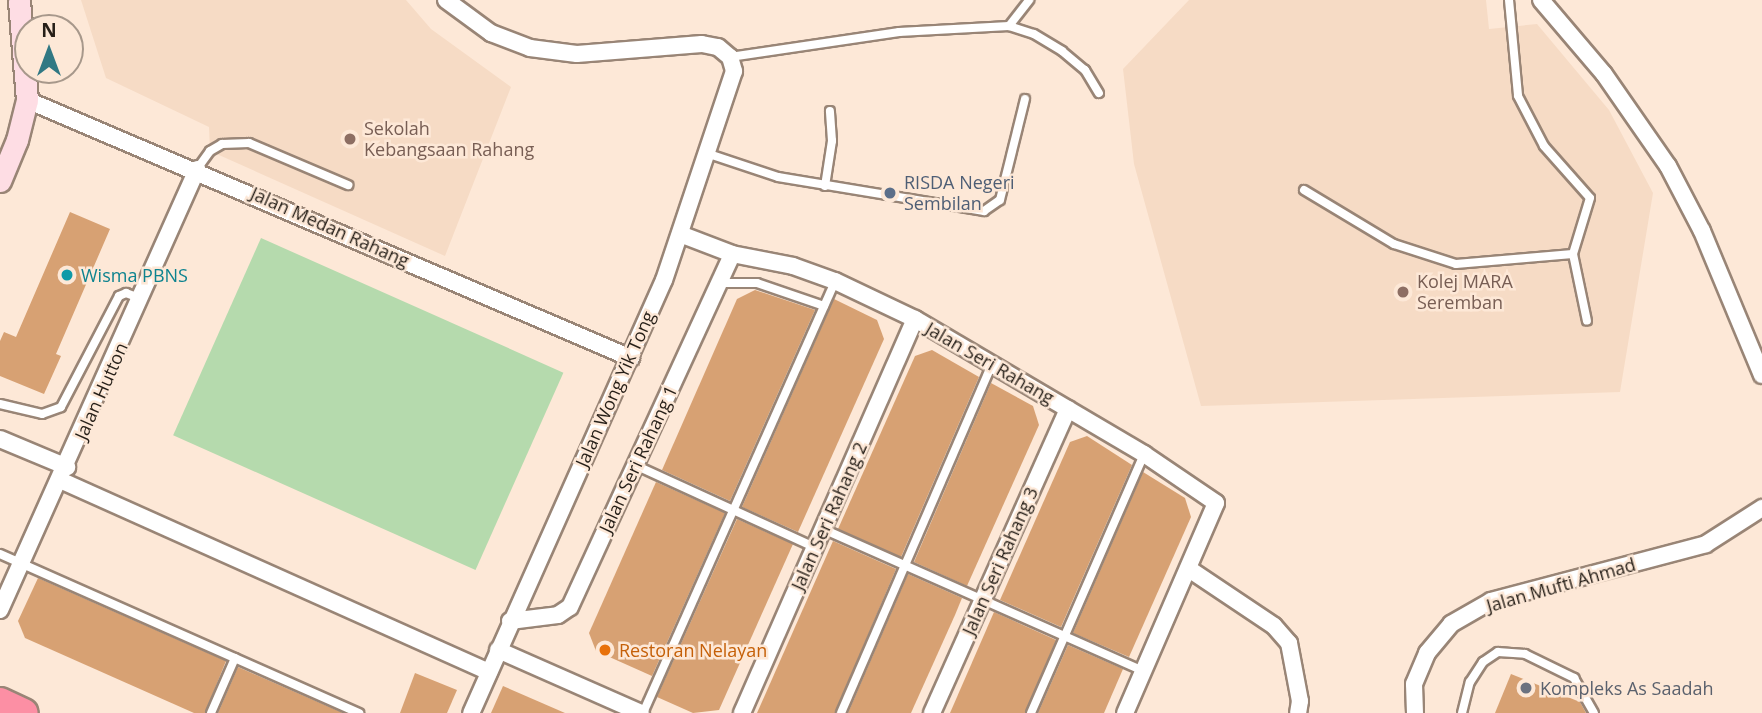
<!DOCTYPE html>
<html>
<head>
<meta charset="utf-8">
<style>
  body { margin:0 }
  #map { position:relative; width:1762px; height:713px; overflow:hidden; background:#fde8d7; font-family:"Open Sans",sans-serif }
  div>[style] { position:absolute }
  .built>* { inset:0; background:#f6dbc5 }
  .green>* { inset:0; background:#b5daad; transform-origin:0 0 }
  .building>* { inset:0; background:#d7a173 }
  .roads { filter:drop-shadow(2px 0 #998576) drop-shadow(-2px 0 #998576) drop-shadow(0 2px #998576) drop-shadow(0 -2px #998576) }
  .lane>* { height:8px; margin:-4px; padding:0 4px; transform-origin:4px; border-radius:4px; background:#fff }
  .street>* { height:16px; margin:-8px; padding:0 8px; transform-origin:8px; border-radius:8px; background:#fff }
  .secondary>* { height:21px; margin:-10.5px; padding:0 10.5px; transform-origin:10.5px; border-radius:10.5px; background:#fedde4 }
  .highway>* { height:28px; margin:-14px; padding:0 14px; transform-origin:14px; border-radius:14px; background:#fc8fa4 }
  .dots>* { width:19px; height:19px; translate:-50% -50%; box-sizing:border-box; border:4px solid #fde8d7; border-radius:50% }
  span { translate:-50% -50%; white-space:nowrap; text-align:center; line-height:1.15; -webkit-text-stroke:5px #fde8d7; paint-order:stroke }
  .education-label { font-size:18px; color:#785e54 }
  .left { translate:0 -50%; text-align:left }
  .service-label { font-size:18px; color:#4e5e75 }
  .street-label { font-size:18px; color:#261f18 }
  .culture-label { font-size:18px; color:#0d838f }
  .food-label { font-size:18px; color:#c56008 }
  .worship-label { font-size:18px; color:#5b616d }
  .north { position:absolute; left:14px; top:14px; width:70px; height:70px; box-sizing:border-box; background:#fde8d7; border:2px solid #a7988b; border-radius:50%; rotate:0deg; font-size:19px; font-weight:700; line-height:28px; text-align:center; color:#261f18 }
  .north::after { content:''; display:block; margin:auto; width:24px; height:32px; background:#317883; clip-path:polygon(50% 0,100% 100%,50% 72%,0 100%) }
</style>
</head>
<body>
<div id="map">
  <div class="built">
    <i style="clip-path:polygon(81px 0,406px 0,431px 29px,511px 87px,445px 256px,210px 151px,209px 127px,106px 78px)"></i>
    <i style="clip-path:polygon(1189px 0,1486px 0,1489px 29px,1537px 24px,1609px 110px,1653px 193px,1620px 392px,1201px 406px,1134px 164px,1123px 69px)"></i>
  </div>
  <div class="green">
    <i style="left:261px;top:238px;width:331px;height:216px;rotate:24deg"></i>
  </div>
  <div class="building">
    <i style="clip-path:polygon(70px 212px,110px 229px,56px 354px,61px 356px,44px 394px,0 376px,0 341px,4px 332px,16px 337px)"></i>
    <i style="clip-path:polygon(755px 290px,815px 310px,730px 501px,662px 470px,737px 299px)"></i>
    <i style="clip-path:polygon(834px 299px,877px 320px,884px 339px,798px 532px,742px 507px)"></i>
    <i style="clip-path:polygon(932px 350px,979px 377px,901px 557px,838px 529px,915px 356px)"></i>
    <i style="clip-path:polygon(991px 383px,1033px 406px,1039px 425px,967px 586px,914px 562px)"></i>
    <i style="clip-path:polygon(1087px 436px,1132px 465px,1061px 627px,1000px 600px,1070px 442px)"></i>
    <i style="clip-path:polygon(1143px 472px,1185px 498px,1191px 517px,1129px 657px,1073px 633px)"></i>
    <i style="clip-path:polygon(656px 482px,725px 513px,652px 676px,596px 651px,589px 633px)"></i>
    <i style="clip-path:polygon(737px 519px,793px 544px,719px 710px,693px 713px,657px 697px)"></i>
    <i style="clip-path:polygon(833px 541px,896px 569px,835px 713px,757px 713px)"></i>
    <i style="clip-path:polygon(908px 574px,962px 598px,955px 615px,911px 713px,848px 713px)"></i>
    <i style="clip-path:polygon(38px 578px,226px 661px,205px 713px,194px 713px,25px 638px,18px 621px)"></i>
    <i style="clip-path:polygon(994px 612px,1056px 640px,1025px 713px,950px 713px)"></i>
    <i style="clip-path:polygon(1068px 645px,1123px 669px,1104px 713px,1038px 713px)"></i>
    <i style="clip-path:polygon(238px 667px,343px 713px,218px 713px)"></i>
    <i style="clip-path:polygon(415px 673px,457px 690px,447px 713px,400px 713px)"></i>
    <i style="clip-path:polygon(1511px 674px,1580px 702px,1586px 713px,1495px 713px)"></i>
    <i style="clip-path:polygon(503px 686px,565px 713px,491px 713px)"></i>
  </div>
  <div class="roads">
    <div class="lane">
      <i style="left:1509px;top:0;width:96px;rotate:84.6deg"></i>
      <i style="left:1518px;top:96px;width:56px;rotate:62.5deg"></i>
      <i style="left:1544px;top:146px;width:69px;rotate:48.5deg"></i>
      <i style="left:1590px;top:198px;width:59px;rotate:106.9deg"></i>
      <i style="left:1573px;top:254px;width:68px;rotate:78.2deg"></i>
      <i style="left:1009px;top:26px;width:33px;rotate:-52deg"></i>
      <i style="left:730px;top:57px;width:171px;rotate:-8.4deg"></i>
      <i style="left:899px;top:32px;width:110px;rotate:-3.1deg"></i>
      <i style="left:1009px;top:26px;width:26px;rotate:18deg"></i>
      <i style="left:1034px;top:34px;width:33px;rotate:31deg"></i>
      <i style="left:1062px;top:51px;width:30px;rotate:40deg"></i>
      <i style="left:1085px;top:70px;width:27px;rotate:59deg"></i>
      <i style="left:706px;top:153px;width:76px;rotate:18.4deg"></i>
      <i style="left:778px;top:177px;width:209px;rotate:9.4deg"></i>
      <i style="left:984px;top:211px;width:19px;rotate:-35deg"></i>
      <i style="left:1000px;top:200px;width:104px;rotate:-76.1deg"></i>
      <i style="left:197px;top:169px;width:22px;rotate:-54deg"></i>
      <i style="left:210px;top:151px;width:14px;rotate:-30deg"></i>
      <i style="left:222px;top:144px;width:27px;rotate:-2deg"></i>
      <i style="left:249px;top:143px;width:108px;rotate:23deg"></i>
      <i style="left:825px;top:186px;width:46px;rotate:-81.2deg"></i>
      <i style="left:832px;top:141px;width:30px;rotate:-94deg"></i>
      <i style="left:1304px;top:190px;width:105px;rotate:31deg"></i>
      <i style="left:1394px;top:244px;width:65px;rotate:17.9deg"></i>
      <i style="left:1456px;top:264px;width:117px;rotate:-4.9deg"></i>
      <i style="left:719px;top:283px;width:38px"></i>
      <i style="left:757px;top:283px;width:71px;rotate:18.9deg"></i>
      <i style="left:0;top:404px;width:43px;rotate:13.4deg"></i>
      <i style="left:42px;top:414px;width:20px;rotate:-20deg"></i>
      <i style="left:61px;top:407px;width:125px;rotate:-62.4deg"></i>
      <i style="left:119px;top:296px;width:8px;rotate:-23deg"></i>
      <i style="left:126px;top:293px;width:17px;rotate:21deg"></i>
      <i style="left:635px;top:465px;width:199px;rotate:24.6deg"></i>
      <i style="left:823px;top:529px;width:350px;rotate:23.9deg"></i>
      <i style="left:0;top:554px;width:393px;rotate:23.9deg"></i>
      <i style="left:211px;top:713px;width:60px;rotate:-66.4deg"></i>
      <i style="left:643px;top:713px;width:473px;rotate:-66deg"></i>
      <i style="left:841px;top:713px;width:380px;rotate:-66.6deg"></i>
      <i style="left:1031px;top:713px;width:283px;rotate:-66.4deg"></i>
      <i style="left:1462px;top:713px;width:32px;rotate:-76deg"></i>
      <i style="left:1470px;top:682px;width:24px;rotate:-57deg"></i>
      <i style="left:1483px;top:662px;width:18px;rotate:-34deg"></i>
      <i style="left:1498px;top:652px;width:27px;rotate:4deg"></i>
      <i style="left:1525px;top:654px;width:55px;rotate:26.1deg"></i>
      <i style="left:1574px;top:678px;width:40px;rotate:60.3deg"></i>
    </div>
    <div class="street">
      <i style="left:446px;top:0;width:56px;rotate:36.3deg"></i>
      <i style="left:491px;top:33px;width:42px;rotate:21deg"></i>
      <i style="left:530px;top:48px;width:47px;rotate:7.3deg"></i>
      <i style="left:577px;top:54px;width:125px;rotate:-4.6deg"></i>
      <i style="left:702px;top:44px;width:16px;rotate:11deg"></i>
      <i style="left:718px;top:47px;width:16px;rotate:40deg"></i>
      <i style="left:730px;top:57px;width:15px;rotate:74deg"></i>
      <i style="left:734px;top:71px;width:220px;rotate:108.5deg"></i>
      <i style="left:664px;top:280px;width:474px;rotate:114deg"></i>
      <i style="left:1541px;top:0;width:97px;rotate:49.6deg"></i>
      <i style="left:1604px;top:74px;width:112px;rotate:55.2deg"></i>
      <i style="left:1668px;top:166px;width:73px;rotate:62.4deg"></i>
      <i style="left:1702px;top:231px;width:156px;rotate:67.4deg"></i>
      <i style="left:27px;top:100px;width:657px;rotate:23.13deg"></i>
      <i style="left:680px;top:234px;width:56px;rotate:21deg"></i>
      <i style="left:732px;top:254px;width:62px;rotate:11.1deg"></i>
      <i style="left:793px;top:266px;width:45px;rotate:19.7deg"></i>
      <i style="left:835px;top:281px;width:89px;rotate:25.4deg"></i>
      <i style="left:915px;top:319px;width:266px;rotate:30.5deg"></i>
      <i style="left:1144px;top:454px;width:87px;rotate:34.2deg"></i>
      <i style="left:1216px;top:503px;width:229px;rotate:113.4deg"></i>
      <i style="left:0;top:439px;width:73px;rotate:22.7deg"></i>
      <i style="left:60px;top:480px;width:470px;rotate:24.1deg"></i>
      <i style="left:1189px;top:569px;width:102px;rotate:33.8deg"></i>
      <i style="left:1274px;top:626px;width:23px;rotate:49deg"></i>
      <i style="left:1289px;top:643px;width:59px;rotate:79.3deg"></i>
      <i style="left:1300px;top:701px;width:12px;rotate:99deg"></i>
      <i style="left:0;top:610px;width:483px;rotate:-65.9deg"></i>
      <i style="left:510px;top:621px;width:48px;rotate:-7.1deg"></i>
      <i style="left:558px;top:615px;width:14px;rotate:-34deg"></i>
      <i style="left:570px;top:607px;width:388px;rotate:-65.3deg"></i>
      <i style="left:498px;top:650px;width:156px;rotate:23.8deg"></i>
      <i style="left:742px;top:713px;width:430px;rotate:-66.3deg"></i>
      <i style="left:932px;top:713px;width:333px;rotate:-65.9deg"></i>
      <i style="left:1415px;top:713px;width:29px;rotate:-92deg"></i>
      <i style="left:1414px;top:684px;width:34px;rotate:-67deg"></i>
      <i style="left:1427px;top:653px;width:38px;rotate:-50deg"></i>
      <i style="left:1451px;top:624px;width:46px;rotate:-29.9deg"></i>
      <i style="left:1491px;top:601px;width:222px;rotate:-14.8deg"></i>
      <i style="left:1706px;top:544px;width:67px;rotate:-32.7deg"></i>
    </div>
    <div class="secondary">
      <i style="left:0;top:181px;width:44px;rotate:-67.5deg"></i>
      <i style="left:17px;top:140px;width:41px;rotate:-76deg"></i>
      <i style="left:27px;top:100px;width:100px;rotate:-94.6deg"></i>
    </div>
    <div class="highway">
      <i style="left:0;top:702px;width:26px;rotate:25deg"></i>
    </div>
  </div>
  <div class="dots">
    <i style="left:350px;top:139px;background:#8d6e63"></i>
    <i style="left:890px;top:193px;background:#5c6f8a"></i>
    <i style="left:67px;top:275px;background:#0f9aa8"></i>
    <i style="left:1403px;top:292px;background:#8d6e63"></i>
    <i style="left:605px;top:650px;background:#e8710a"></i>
    <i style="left:1526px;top:688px;background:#6b7280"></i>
  </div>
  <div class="education-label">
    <span class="left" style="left:364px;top:139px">Sekolah<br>Kebangsaan Rahang</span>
    <span class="left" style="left:1417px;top:292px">Kolej MARA<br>Seremban</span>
  </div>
  <div class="service-label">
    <span class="left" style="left:904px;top:193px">RISDA Negeri<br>Sembilan</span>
  </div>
  <div class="street-label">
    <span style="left:330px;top:227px;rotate:24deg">Jalan Medan Rahang</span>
    <span style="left:990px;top:363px;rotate:30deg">Jalan Seri Rahang</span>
    <span style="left:615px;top:389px;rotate:-66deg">Jalan Wong Yik Tong</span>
    <span style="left:101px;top:391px;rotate:-66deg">Jalan Hutton</span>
    <span style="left:638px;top:459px;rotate:-65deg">Jalan Seri Rahang 1</span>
    <span style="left:829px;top:516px;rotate:-66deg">Jalan Seri Rahang 2</span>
    <span style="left:1000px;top:561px;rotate:-66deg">Jalan Seri Rahang 3</span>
    <span style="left:1561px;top:585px;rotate:-16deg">Jalan Mufti Ahmad</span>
  </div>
  <div class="culture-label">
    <span class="left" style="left:81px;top:275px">Wisma PBNS</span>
  </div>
  <div class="food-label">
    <span class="left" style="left:619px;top:650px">Restoran Nelayan</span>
  </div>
  <div class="worship-label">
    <span class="left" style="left:1540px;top:688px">Kompleks As Saadah</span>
  </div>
  <div class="north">N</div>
</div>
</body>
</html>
